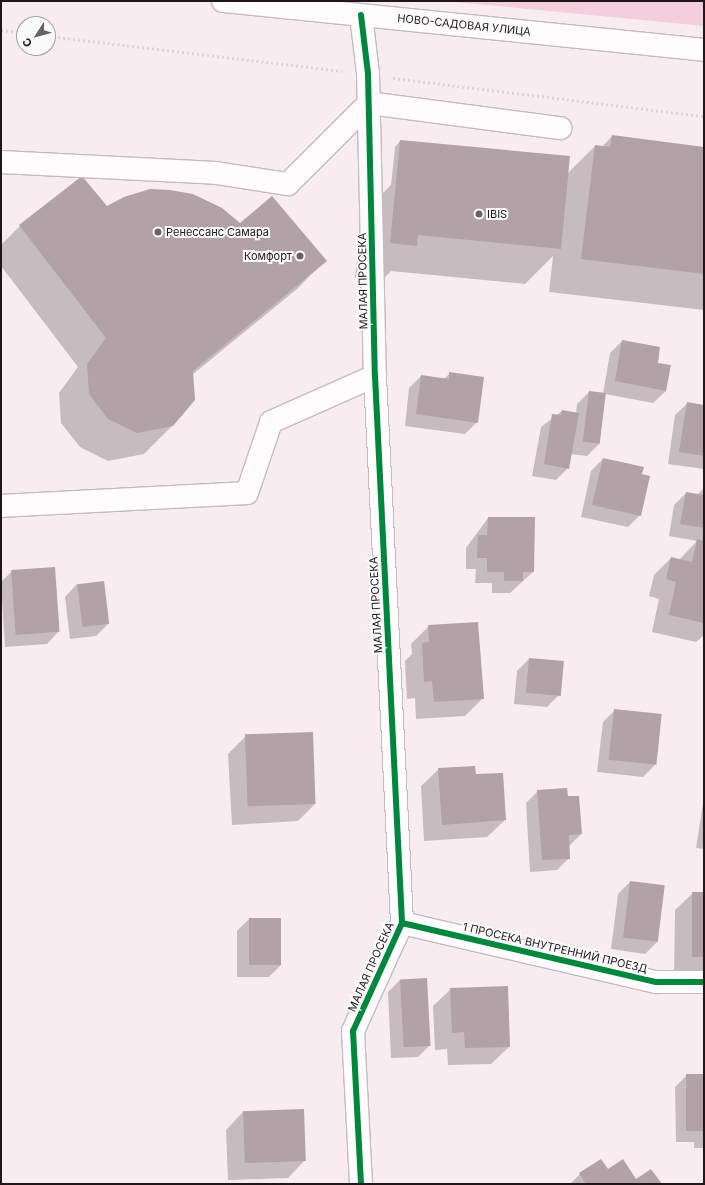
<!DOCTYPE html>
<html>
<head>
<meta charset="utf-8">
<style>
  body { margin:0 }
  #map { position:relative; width:705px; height:1185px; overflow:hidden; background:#f8ecf0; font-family:Inter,sans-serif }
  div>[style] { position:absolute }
  .green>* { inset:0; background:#f4cedc }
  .shadow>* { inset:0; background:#0003 }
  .building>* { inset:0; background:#b2a1a7; transform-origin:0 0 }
  .path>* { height:2.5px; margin-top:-1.25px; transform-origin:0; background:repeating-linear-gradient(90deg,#dad6d7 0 2px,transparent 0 5px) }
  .roads { filter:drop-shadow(1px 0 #c6babe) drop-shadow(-1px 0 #c6babe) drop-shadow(0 1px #c6babe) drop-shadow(0 -1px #c6babe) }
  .minor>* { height:22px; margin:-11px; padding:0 11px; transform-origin:11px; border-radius:11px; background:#fefcfd }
  .major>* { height:22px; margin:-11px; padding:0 11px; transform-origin:11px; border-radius:11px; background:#fefcfd }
  .cycleway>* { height:6px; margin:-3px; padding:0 3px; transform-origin:3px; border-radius:3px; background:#00873e }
  .dots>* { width:11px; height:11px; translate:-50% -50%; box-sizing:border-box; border:2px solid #fbfbfb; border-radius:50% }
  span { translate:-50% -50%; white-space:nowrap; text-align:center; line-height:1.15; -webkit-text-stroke:4px #fbfbfb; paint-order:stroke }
  .street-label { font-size:11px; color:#211519 }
  .poi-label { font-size:11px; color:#211519 }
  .left { translate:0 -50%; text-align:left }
  .right { translate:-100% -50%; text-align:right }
  .frame { position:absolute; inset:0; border:2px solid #211519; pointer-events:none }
  .north { position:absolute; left:16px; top:16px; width:40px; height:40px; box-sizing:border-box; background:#fbfbfb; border:1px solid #a49fa1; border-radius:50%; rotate:234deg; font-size:11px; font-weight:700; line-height:16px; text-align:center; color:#211519 }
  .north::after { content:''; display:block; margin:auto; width:14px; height:18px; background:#6c6064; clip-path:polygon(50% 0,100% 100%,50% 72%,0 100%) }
</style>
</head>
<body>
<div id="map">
  <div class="green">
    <i style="clip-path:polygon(445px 1px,704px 1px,704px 26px)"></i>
  </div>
  <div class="shadow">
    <i style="clip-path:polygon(612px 136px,704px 148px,704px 310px,549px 292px,553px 256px,525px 284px,391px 271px,381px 281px,355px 278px,362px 214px,391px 185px,395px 147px,400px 141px,567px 174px,595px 146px,602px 147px)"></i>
    <i style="clip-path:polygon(107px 208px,325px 260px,297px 289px,192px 375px,173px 425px,144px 454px,108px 461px,80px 447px,61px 423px,59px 393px,78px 367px,1px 266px,1px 245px,20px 226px)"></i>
    <i style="clip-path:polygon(622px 341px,657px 363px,666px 391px,653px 403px,605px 394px,599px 444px,587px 456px,571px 454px,568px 468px,556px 480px,532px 476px,541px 427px,562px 411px,576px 414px,577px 404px,589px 392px,603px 394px,610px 353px)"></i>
    <i style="clip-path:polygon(450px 373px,477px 422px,465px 434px,405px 426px,409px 388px,421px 376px,444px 379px)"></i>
    <i style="clip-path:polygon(688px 403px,704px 406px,704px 469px,668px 464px,675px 415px)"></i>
    <i style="clip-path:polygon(603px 459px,641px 475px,640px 515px,628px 527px,581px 517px,591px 471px)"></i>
    <i style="clip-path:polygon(704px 488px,704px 635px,696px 642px,652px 632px,659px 599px,649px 596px,654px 575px,671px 558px,679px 560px,697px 541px,669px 536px,674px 505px,686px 493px,697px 495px)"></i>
    <i style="clip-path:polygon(488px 518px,533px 572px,510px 593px,492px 593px,492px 583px,475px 583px,476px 569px,466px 569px,466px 548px)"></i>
    <i style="clip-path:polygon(12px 571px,59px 631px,47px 644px,5px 647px,1px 582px)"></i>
    <i style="clip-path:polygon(77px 584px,108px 624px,96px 636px,70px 639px,65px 597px)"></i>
    <i style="clip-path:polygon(429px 626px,483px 698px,465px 716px,416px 719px,415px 698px,407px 699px,405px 661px,412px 654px,411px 644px)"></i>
    <i style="clip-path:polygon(529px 659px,559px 695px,547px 707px,514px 704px,517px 671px)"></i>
    <i style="clip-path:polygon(615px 710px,661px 715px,655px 765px,643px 777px,597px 772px,603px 722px)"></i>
    <i style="clip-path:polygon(246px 736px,315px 804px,298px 821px,232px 825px,228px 754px)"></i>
    <i style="clip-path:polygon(439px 769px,505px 820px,487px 837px,424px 841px,421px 786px)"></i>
    <i style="clip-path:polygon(538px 791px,567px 798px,581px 834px,569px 846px,569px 858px,557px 870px,530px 872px,526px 803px)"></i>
    <i style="clip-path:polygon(704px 797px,704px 849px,696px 848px)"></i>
    <i style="clip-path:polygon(630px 882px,657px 942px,645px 954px,611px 949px,618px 894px)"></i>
    <i style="clip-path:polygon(693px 893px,704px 893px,704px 975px,674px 974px,675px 910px)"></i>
    <i style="clip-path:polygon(249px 919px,281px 965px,269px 977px,237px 977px,237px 931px)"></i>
    <i style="clip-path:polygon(400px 980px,430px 1045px,418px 1057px,391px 1058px,388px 992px)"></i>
    <i style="clip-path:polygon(451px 989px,509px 1047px,491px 1064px,448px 1065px,447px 1049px,435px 1050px,433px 1006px)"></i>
    <i style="clip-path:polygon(687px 1075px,704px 1075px,704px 1148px,694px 1148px,694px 1142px,676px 1142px,675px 1087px)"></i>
    <i style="clip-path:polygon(303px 1110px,305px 1160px,288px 1178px,228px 1180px,226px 1130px,243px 1112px)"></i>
    <i style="clip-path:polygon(607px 1171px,636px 1180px,660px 1184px,570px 1184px,580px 1174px)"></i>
  </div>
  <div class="building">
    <i style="clip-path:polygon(612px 135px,704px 147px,704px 274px,581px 259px,595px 145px,610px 147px)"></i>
    <i style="clip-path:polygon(400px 140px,570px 156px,561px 249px,418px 235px,417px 246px,390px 243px)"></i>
    <i style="clip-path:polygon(82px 176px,107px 206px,124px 197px,150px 189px,170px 190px,193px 194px,222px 208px,240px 223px,272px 196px,327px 261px,193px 371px,195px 400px,173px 426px,137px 433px,108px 419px,89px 394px,87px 364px,106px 338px,19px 225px)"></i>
    <i style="clip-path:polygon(622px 340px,660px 347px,658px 363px,671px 365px,666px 391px,615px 381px)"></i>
    <i style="clip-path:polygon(449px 372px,484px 377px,478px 423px,416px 414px,421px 375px,449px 379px)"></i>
    <i style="left:589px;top:391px;width:17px;height:51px;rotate:7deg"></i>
    <i style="clip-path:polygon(687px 402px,704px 405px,704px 456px,679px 452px)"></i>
    <i style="clip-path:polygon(562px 410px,579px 413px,569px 469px,544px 464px,552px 414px,561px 415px)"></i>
    <i style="clip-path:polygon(603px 458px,644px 467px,642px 474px,650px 476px,641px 516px,592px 505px)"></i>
    <i style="clip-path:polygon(686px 492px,704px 495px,704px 528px,680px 524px)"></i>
    <i style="clip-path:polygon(488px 517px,535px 517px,534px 572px,523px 572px,523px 581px,504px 581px,504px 572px,487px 572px,487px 558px,477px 558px,478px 535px,487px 535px)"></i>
    <i style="clip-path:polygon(697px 539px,704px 541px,704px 623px,669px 615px,676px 582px,666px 579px,671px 557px,692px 562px)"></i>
    <i style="left:55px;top:567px;width:65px;height:44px;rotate:86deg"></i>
    <i style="left:104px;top:581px;width:43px;height:27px;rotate:83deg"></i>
    <i style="clip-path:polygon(478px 622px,484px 699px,434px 702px,432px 681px,424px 682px,422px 643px,429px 642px,428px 625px)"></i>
    <i style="left:529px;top:658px;width:35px;height:35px;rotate:5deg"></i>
    <i style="left:614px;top:709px;width:48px;height:51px;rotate:6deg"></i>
    <i style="left:313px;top:732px;width:72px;height:68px;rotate:88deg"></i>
    <i style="clip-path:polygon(475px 766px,476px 774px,503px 773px,506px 820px,442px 825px,438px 768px)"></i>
    <i style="clip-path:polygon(567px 788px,568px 796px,579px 796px,582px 834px,569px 835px,570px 859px,542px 860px,537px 790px)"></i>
    <i style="left:630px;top:881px;width:35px;height:57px;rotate:7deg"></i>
    <i style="left:692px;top:892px;width:12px;height:65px"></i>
    <i style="left:249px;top:918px;width:32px;height:47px"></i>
    <i style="left:427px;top:978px;width:68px;height:27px;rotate:87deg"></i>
    <i style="clip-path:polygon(508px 986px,510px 1047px,465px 1048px,464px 1032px,452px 1033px,450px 988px)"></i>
    <i style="left:686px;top:1074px;width:18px;height:57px"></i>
    <i style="left:304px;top:1109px;width:52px;height:61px;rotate:88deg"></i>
    <i style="clip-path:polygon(601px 1159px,608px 1169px,623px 1159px,636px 1179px,651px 1169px,662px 1184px,586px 1184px,579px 1173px)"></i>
  </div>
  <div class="path">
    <i style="left:1px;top:30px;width:23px;rotate:7deg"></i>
    <i style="left:48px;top:36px;width:296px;rotate:6.8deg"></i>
    <i style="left:393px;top:78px;width:313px;rotate:7deg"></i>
  </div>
  <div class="roads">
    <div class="minor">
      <i style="left:361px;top:15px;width:59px;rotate:83.2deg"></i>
      <i style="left:368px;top:74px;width:302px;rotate:88.7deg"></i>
      <i style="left:375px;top:376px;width:548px;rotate:87.17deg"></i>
      <i style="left:402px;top:923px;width:119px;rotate:114.4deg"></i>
      <i style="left:353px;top:1031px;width:153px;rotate:87deg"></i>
      <i style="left:1px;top:162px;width:215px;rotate:2.9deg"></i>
      <i style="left:216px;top:173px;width:73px;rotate:8.7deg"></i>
      <i style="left:288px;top:184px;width:115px;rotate:-45deg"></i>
      <i style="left:369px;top:103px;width:193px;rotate:7.5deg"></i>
      <i style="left:1px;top:506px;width:246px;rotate:-3deg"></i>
      <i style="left:247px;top:493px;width:75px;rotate:-71.3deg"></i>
      <i style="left:271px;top:422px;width:114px;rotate:-23.9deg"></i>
      <i style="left:402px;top:923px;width:261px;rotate:13.1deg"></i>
      <i style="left:656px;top:982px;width:48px"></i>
    </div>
    <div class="major">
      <i style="left:223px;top:1px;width:483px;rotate:5.8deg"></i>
    </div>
  </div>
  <div class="cycleway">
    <i style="left:361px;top:15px;width:59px;rotate:83.2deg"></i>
    <i style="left:368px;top:74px;width:302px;rotate:88.7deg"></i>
    <i style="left:375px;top:376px;width:548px;rotate:87.17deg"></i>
    <i style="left:402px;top:923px;width:119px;rotate:114.4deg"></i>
    <i style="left:353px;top:1031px;width:153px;rotate:87deg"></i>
    <i style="left:402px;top:923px;width:261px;rotate:13.1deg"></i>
    <i style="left:656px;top:982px;width:48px"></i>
  </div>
  <div class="dots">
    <i style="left:479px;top:214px;background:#6c6064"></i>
    <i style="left:158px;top:232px;background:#6c6064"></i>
    <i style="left:300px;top:256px;background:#6c6064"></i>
  </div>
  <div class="street-label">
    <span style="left:464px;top:25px;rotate:6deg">НОВО-САДОВАЯ УЛИЦА</span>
    <span style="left:363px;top:281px;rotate:-91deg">МАЛАЯ ПРОСЕКА</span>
    <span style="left:376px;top:605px;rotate:-93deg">МАЛАЯ ПРОСЕКА</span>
    <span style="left:555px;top:948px;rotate:13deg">1 ПРОСЕКА ВНУТРЕННИЙ ПРОЕЗД</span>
    <span style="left:371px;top:967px;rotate:-66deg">МАЛАЯ ПРОСЕКА</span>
  </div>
  <div class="poi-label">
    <span class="left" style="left:487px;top:214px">IBIS</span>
    <span class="left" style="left:166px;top:232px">Ренессанс Самара</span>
    <span class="right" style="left:292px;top:256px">Комфорт</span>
  </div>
  <div class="frame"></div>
  <div class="north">С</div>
</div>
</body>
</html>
